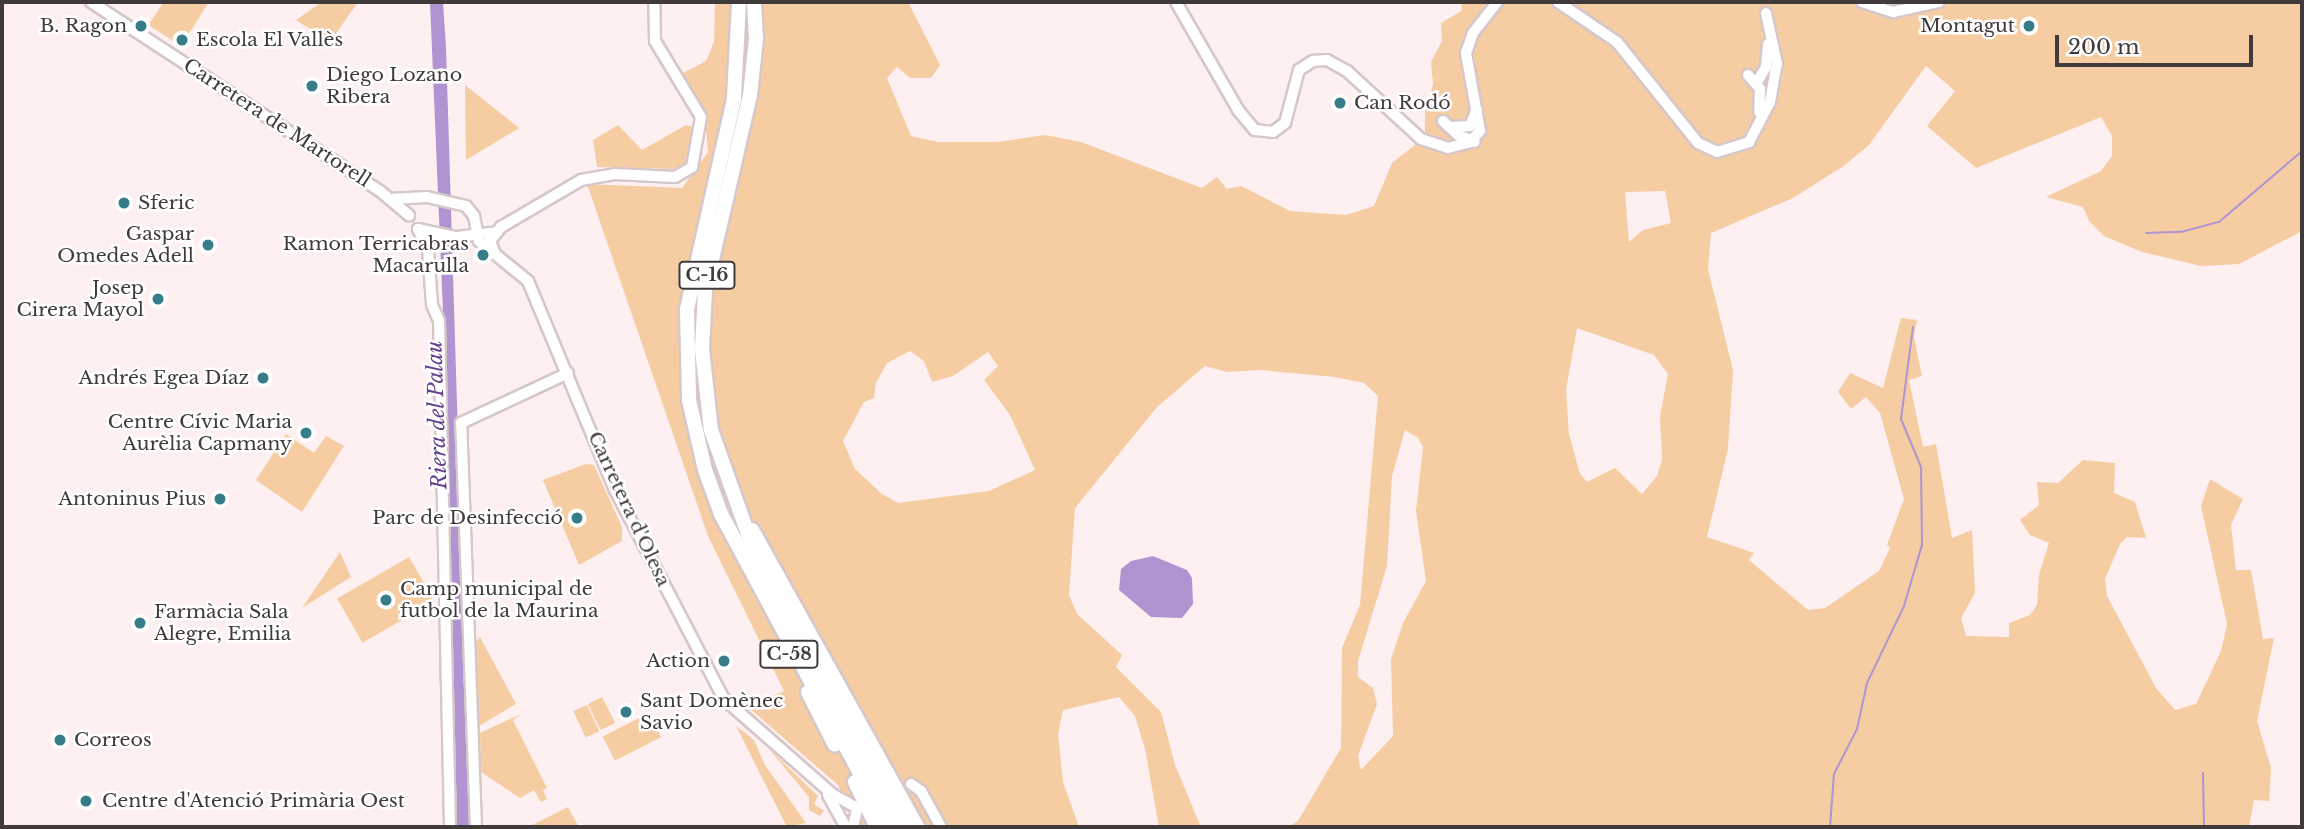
<!DOCTYPE html>
<html>
<head>
<meta charset="utf-8">
<style>
  body { margin:0 }
  #map { position:relative; width:2304px; height:829px; overflow:hidden; background:#feeff1; font-family:"Libre Baskerville",serif }
  div>[style] { position:absolute }
  .green>* { inset:0; background:#f6cda2; transform-origin:0 0 }
  .water>* { inset:0; background:#b094d1 }
  .stream>* { height:2px; margin:-1px; padding:0 1px; transform-origin:1px; border-radius:1px; background:#b094d1 }
  .roads { filter:drop-shadow(2px 0 #d6c7c9) drop-shadow(-2px 0 #d6c7c9) drop-shadow(0 2px #d6c7c9) drop-shadow(0 -2px #d6c7c9) }
  .secondary>* { height:10px; margin:-5px; padding:0 5px; transform-origin:5px; border-radius:5px; background:#fff }
  .highway>* { height:14px; margin:-7px; padding:0 7px; transform-origin:7px; border-radius:7px; background:#fff }
  .dots>* { width:19px; height:19px; translate:-50% -50%; box-sizing:border-box; border:4px solid #fff; border-radius:50% }
  span { translate:-50% -50%; white-space:nowrap; text-align:center; line-height:1.15; -webkit-text-stroke:5px #fff; paint-order:stroke }
  .shield-label span { padding:2px 5px; background:#fff; border:2px solid; border-radius:5px; -webkit-text-stroke-width:0 }
  .shield-label { font-size:18px; color:#403a3b; font-weight:700 }
  .poi-label { font-size:19px; color:#403a3b }
  .right { translate:-100% -50%; text-align:right }
  .left { translate:0 -50%; text-align:left }
  .street-label { font-size:19px; color:#403a3b }
  .water-label { font-size:21px; color:#65408b; font-style:italic }
  .frame { position:absolute; inset:0; border:4px solid #403a3b; pointer-events:none }
  .scale { position:absolute; left:2055px; top:35px; width:198px; height:32px; box-sizing:border-box; border:4px solid #403a3b; border-top:0; padding-left:9px; font-size:21px; line-height:24px; white-space:nowrap; color:#403a3b; -webkit-text-stroke:5px #fff; paint-order:stroke }
</style>
</head>
<body>
<div id="map">
  <div class="green">
    <i style="clip-path:polygon(164px 2px,209px 2px,181px 46px,148px 25px)"></i>
    <i style="clip-path:polygon(322px 2px,358px 2px,330px 42px,296px 20px)"></i>
    <i style="clip-path:polygon(evenodd,715px 2px,908px 2px,940px 65px,931px 78px,910px 78px,897px 67px,887px 78px,911px 136px,938px 142px,998px 142px,1045px 135px,1081px 142px,1202px 188px,1217px 177px,1227px 189px,1241px 186px,1290px 211px,1346px 215px,1374px 206px,1392px 163px,1425px 137px,1425px 113px,1433px 84px,1431px 62px,1442px 41px,1441px 23px,1461px 11px,1462px 2px,2302px 2px,2302px 231px,2239px 264px,2201px 266px,2142px 252px,2104px 236px,2089px 221px,2083px 207px,2046px 197px,2101px 171px,2112px 156px,2112px 136px,2101px 117px,1976px 168px,1927px 126px,1955px 91px,1926px 66px,1869px 145px,1845px 165px,1793px 198px,1711px 233px,1708px 269px,1733px 370px,1728px 449px,1707px 537px,1754px 553px,1749px 560px,1808px 610px,1825px 608px,1879px 571px,1890px 548px,1887px 545px,1904px 499px,1880px 413px,1866px 397px,1851px 409px,1838px 392px,1850px 373px,1883px 388px,1901px 318px,1917px 320px,1914px 337px,1922px 376px,1909px 380px,1923px 447px,1936px 444px,1952px 538px,1972px 530px,1975px 593px,1961px 618px,1966px 636px,2009px 637px,2009px 623px,2030px 615px,2037px 605px,2039px 575px,2049px 543px,2030px 535px,2020px 520px,2039px 505px,2037px 482px,2058px 483px,2083px 460px,2115px 463px,2114px 493px,2135px 502px,2146px 538px,2127px 537px,2120px 544px,2105px 579px,2107px 596px,2156px 688px,2175px 710px,2196px 704px,2221px 651px,2227px 624px,2201px 506px,2210px 479px,2243px 499px,2231px 525px,2236px 570px,2251px 570px,2263px 639px,2274px 638px,2257px 721px,2271px 768px,2269px 801px,2254px 800px,2249px 827px,1287px 827px,1298px 821px,1341px 748px,1342px 648px,1360px 605px,1378px 396px,1364px 383px,1335px 377px,1260px 370px,1227px 372px,1205px 366px,1157px 407px,1075px 508px,1069px 595px,1077px 614px,1122px 655px,1116px 667px,1161px 712px,1175px 765px,1201px 827px,1159px 827px,1145px 749px,1135px 716px,1119px 697px,1063px 710px,1058px 734px,1063px 782px,1079px 827px,857px 827px,838px 785px,748px 707px,784px 691px,708px 536px,587px 184px,682px 188px,708px 152px,705px 117px,683px 73px,706px 61px,714px 42px,715px 2px,1665px 191px,1671px 223px,1643px 230px,1629px 242px,1625px 192px,1665px 191px,715px 2px,1577px 328px,1654px 355px,1668px 374px,1660px 416px,1662px 460px,1657px 476px,1642px 494px,1615px 468px,1587px 482px,1580px 474px,1569px 434px,1566px 390px,1577px 328px,715px 2px,910px 351px,924px 361px,932px 382px,953px 376px,988px 352px,998px 366px,984px 380px,1010px 415px,1035px 470px,989px 491px,898px 503px,882px 494px,855px 469px,843px 441px,864px 402px,874px 398px,876px 383px,887px 363px,910px 351px,715px 2px,1405px 430px,1418px 438px,1423px 447px,1416px 511px,1426px 581px,1403px 623px,1391px 659px,1393px 736px,1361px 770px,1358px 756px,1377px 704px,1373px 688px,1358px 677px,1358px 661px,1387px 566px,1392px 476px,1405px 430px)"></i>
    <i style="clip-path:polygon(465px 85px,519px 128px,466px 160px)"></i>
    <i style="clip-path:polygon(618px 125px,642px 150px,686px 125px,693px 127px,686px 162px,674px 169px,597px 167px,593px 140px)"></i>
    <i style="clip-path:polygon(286px 434px,314px 453px,326px 436px,344px 446px,302px 512px,256px 480px)"></i>
    <i style="clip-path:polygon(586px 464px,594px 465px,622px 527px,622px 541px,579px 565px,543px 480px)"></i>
    <i style="clip-path:polygon(340px 552px,351px 577px,302px 608px)"></i>
    <i style="left:409px;top:557px;width:51px;height:83px;rotate:60deg"></i>
    <i style="clip-path:polygon(480px 637px,516px 704px,479px 726px,475px 643px)"></i>
    <i style="left:602px;top:697px;width:29px;height:16px;rotate:63deg"></i>
    <i style="left:587px;top:705px;width:29px;height:15px;rotate:65deg"></i>
    <i style="left:649px;top:713px;width:27px;height:52px;rotate:63deg"></i>
    <i style="clip-path:polygon(521px 714px,513px 720px,547px 788px,543px 790px,547px 799px,541px 802px,534px 790px,520px 798px,481px 772px,480px 733px)"></i>
    <i style="clip-path:polygon(736px 726px,754px 740px,765px 765px,806px 823px,787px 827px)"></i>
    <i style="clip-path:polygon(769px 749px,818px 796px,814px 804px,824px 811px,820px 816px,809px 810px,809px 797px)"></i>
    <i style="clip-path:polygon(568px 807px,579px 827px,528px 827px)"></i>
  </div>
  <div class="water">
    <i style="clip-path:polygon(430px 2px,443px 2px,446px 47px,470px 827px,457px 827px,448px 432px)"></i>
    <i style="clip-path:polygon(1153px 556px,1187px 570px,1192px 578px,1193px 604px,1182px 618px,1151px 617px,1119px 590px,1121px 569px,1131px 561px)"></i>
  </div>
  <div class="stream">
    <i style="left:2146px;top:233px;width:35px;rotate:-2deg"></i>
    <i style="left:2181px;top:232px;width:39px;rotate:-15deg"></i>
    <i style="left:2219px;top:222px;width:109px;rotate:-40.5deg"></i>
    <i style="left:2203px;top:773px;width:54px;rotate:88.9deg"></i>
    <i style="left:1830px;top:827px;width:53px;rotate:-85.7deg"></i>
    <i style="left:1834px;top:774px;width:51px;rotate:-62.9deg"></i>
    <i style="left:1857px;top:729px;width:47px;rotate:-77.7deg"></i>
    <i style="left:1867px;top:683px;width:85px;rotate:-64.3deg"></i>
    <i style="left:1904px;top:606px;width:64px;rotate:-73.6deg"></i>
    <i style="left:1922px;top:545px;width:78px;rotate:-90.7deg"></i>
    <i style="left:1921px;top:467px;width:52px;rotate:-112.6deg"></i>
    <i style="left:1901px;top:419px;width:93px;rotate:-82.6deg"></i>
  </div>
  <div class="roads">
    <div class="secondary">
      <i style="left:91px;top:2px;width:345px;rotate:33.2deg"></i>
      <i style="left:380px;top:191px;width:38px;rotate:40deg"></i>
      <i style="left:1176px;top:2px;width:125px;rotate:60.1deg"></i>
      <i style="left:1238px;top:110px;width:26px;rotate:50deg"></i>
      <i style="left:1255px;top:130px;width:18px;rotate:6deg"></i>
      <i style="left:1273px;top:132px;width:15px;rotate:-37deg"></i>
      <i style="left:1285px;top:123px;width:55px;rotate:-75.2deg"></i>
      <i style="left:1299px;top:70px;width:17px;rotate:-33deg"></i>
      <i style="left:1313px;top:61px;width:14px;rotate:-4deg"></i>
      <i style="left:1327px;top:60px;width:23px;rotate:29deg"></i>
      <i style="left:1347px;top:71px;width:100px;rotate:42.6deg"></i>
      <i style="left:1421px;top:139px;width:28px;rotate:18deg"></i>
      <i style="left:1448px;top:148px;width:23px;rotate:-15deg"></i>
      <i style="left:1470px;top:142px;width:15px;rotate:-48deg"></i>
      <i style="left:1480px;top:131px;width:79px;rotate:-100.2deg"></i>
      <i style="left:1466px;top:53px;width:21px;rotate:-71deg"></i>
      <i style="left:1473px;top:33px;width:39px;rotate:-52deg"></i>
      <i style="left:1558px;top:2px;width:71px;rotate:34.1deg"></i>
      <i style="left:1617px;top:42px;width:129px;rotate:51.3deg"></i>
      <i style="left:1698px;top:143px;width:21px;rotate:25deg"></i>
      <i style="left:1717px;top:152px;width:34px;rotate:-17deg"></i>
      <i style="left:1749px;top:142px;width:45px;rotate:-62.3deg"></i>
      <i style="left:1770px;top:102px;width:39px;rotate:-80deg"></i>
      <i style="left:1777px;top:64px;width:52px;rotate:-102.2deg"></i>
      <i style="left:1862px;top:2px;width:33px;rotate:18deg"></i>
      <i style="left:1893px;top:12px;width:47px;rotate:-12.3deg"></i>
      <i style="left:1748px;top:75px;width:18px;rotate:49deg"></i>
      <i style="left:1760px;top:89px;width:23px;rotate:92deg"></i>
      <i style="left:1757px;top:82px;width:17px;rotate:-59deg"></i>
      <i style="left:1766px;top:67px;width:23px;rotate:-85deg"></i>
      <i style="left:1443px;top:121px;width:21px;rotate:43deg"></i>
      <i style="left:1458px;top:135px;width:18px;rotate:22deg"></i>
      <i style="left:1451px;top:127px;width:19px;rotate:-3deg"></i>
      <i style="left:1470px;top:126px;width:18px;rotate:-68deg"></i>
      <i style="left:391px;top:199px;width:36px;rotate:-3deg"></i>
      <i style="left:427px;top:197px;width:40px;rotate:13deg"></i>
      <i style="left:466px;top:206px;width:13px;rotate:51deg"></i>
      <i style="left:474px;top:216px;width:25px;rotate:79deg"></i>
      <i style="left:479px;top:241px;width:63px;rotate:39.2deg"></i>
      <i style="left:528px;top:281px;width:224px;rotate:67.4deg"></i>
      <i style="left:614px;top:488px;width:238px;rotate:62.5deg"></i>
      <i style="left:724px;top:699px;width:144px;rotate:41.3deg"></i>
      <i style="left:832px;top:794px;width:26px;rotate:29deg"></i>
      <i style="left:418px;top:229px;width:22px;rotate:63deg"></i>
      <i style="left:428px;top:249px;width:56px;rotate:85.9deg"></i>
      <i style="left:432px;top:305px;width:17px;rotate:66deg"></i>
      <i style="left:439px;top:321px;width:506px;rotate:88.75deg"></i>
      <i style="left:418px;top:229px;width:40px;rotate:12deg"></i>
      <i style="left:457px;top:237px;width:38px;rotate:-7deg"></i>
      <i style="left:495px;top:254px;width:14px;rotate:-111deg"></i>
      <i style="left:490px;top:241px;width:18px;rotate:-52deg"></i>
      <i style="left:501px;top:227px;width:93px;rotate:-30.4deg"></i>
      <i style="left:581px;top:180px;width:34px;rotate:-10deg"></i>
      <i style="left:614px;top:174px;width:61px;rotate:2.8deg"></i>
      <i style="left:675px;top:177px;width:20px;rotate:-30deg"></i>
      <i style="left:692px;top:167px;width:51px;rotate:-79.8deg"></i>
      <i style="left:701px;top:117px;width:89px;rotate:-121.2deg"></i>
      <i style="left:655px;top:41px;width:39px;rotate:-91deg"></i>
      <i style="left:911px;top:784px;width:12px;rotate:35deg"></i>
      <i style="left:921px;top:791px;width:41px;rotate:60.9deg"></i>
      <i style="left:828px;top:795px;width:37px;rotate:61deg"></i>
      <i style="left:476px;top:827px;width:404px;rotate:-92.1deg"></i>
      <i style="left:461px;top:423px;width:118px;rotate:-25deg"></i>
      <i style="left:853px;top:827px;width:17px;rotate:-77deg"></i>
    </div>
    <div class="highway">
      <i style="left:739px;top:2px;width:97px;rotate:93deg"></i>
      <i style="left:734px;top:99px;width:215px;rotate:102.6deg"></i>
      <i style="left:687px;top:309px;width:91px;rotate:88.7deg"></i>
      <i style="left:689px;top:400px;width:72px;rotate:77.1deg"></i>
      <i style="left:705px;top:470px;width:47px;rotate:70deg"></i>
      <i style="left:721px;top:514px;width:355px;rotate:61.8deg"></i>
      <i style="left:754px;top:2px;width:37px;rotate:87deg"></i>
      <i style="left:756px;top:39px;width:56px;rotate:96.1deg"></i>
      <i style="left:750px;top:95px;width:200px;rotate:103deg"></i>
      <i style="left:705px;top:290px;width:59px;rotate:92.9deg"></i>
      <i style="left:702px;top:349px;width:81px;rotate:83.7deg"></i>
      <i style="left:711px;top:430px;width:114px;rotate:70.4deg"></i>
      <i style="left:749px;top:537px;width:328px;rotate:62.2deg"></i>
      <i style="left:752px;top:530px;width:340px;rotate:60.9deg"></i>
      <i style="left:808px;top:692px;width:59px;rotate:63deg"></i>
      <i style="left:855px;top:782px;width:50px;rotate:63.9deg"></i>
    </div>
  </div>
  <div class="dots">
    <i style="left:141px;top:26px;background:#367c89"></i>
    <i style="left:2029px;top:26px;background:#367c89"></i>
    <i style="left:182px;top:40px;background:#367c89"></i>
    <i style="left:312px;top:86px;background:#367c89"></i>
    <i style="left:1340px;top:103px;background:#367c89"></i>
    <i style="left:124px;top:203px;background:#367c89"></i>
    <i style="left:208px;top:245px;background:#367c89"></i>
    <i style="left:483px;top:255px;background:#367c89"></i>
    <i style="left:158px;top:299px;background:#367c89"></i>
    <i style="left:263px;top:378px;background:#367c89"></i>
    <i style="left:306px;top:433px;background:#367c89"></i>
    <i style="left:220px;top:499px;background:#367c89"></i>
    <i style="left:577px;top:518px;background:#367c89"></i>
    <i style="left:386px;top:600px;background:#367c89"></i>
    <i style="left:140px;top:623px;background:#367c89"></i>
    <i style="left:724px;top:661px;background:#367c89"></i>
    <i style="left:626px;top:712px;background:#367c89"></i>
    <i style="left:60px;top:740px;background:#367c89"></i>
    <i style="left:86px;top:801px;background:#367c89"></i>
  </div>
  <div class="shield-label">
    <span style="left:707px;top:275px">C-16</span>
    <span style="left:789px;top:654px">C-58</span>
  </div>
  <div class="poi-label">
    <span class="right" style="left:127px;top:26px">B. Ragon</span>
    <span class="right" style="left:2015px;top:26px">Montagut</span>
    <span class="left" style="left:196px;top:40px">Escola El Vallès</span>
    <span class="left" style="left:326px;top:86px">Diego Lozano<br>Ribera</span>
    <span class="left" style="left:1354px;top:103px">Can Rodó</span>
    <span class="left" style="left:138px;top:203px">Sferic</span>
    <span class="right" style="left:194px;top:245px">Gaspar<br>Omedes Adell</span>
    <span class="right" style="left:469px;top:255px">Ramon Terricabras<br>Macarulla</span>
    <span class="right" style="left:144px;top:299px">Josep<br>Cirera Mayol</span>
    <span class="right" style="left:249px;top:378px">Andrés Egea Díaz</span>
    <span class="right" style="left:292px;top:433px">Centre Cívic Maria<br>Aurèlia Capmany</span>
    <span class="right" style="left:206px;top:499px">Antoninus Pius</span>
    <span class="right" style="left:563px;top:518px">Parc de Desinfecció</span>
    <span class="left" style="left:400px;top:600px">Camp municipal de<br>futbol de la Maurina</span>
    <span class="left" style="left:154px;top:623px">Farmàcia Sala<br>Alegre, Emilia</span>
    <span class="right" style="left:710px;top:661px">Action</span>
    <span class="left" style="left:640px;top:712px">Sant Domènec<br>Savio</span>
    <span class="left" style="left:74px;top:740px">Correos</span>
    <span class="left" style="left:102px;top:801px">Centre d'Atenció Primària Oest</span>
  </div>
  <div class="street-label">
    <span style="left:277px;top:123px;rotate:33deg">Carretera de Martorell</span>
    <span style="left:629px;top:509px;rotate:65deg">Carretera d'Olesa</span>
  </div>
  <div class="water-label">
    <span style="left:437px;top:415px;rotate:-92deg">Riera del Palau</span>
  </div>
  <div class="frame"></div>
  <div class="scale">200 m</div>
</div>
</body>
</html>
